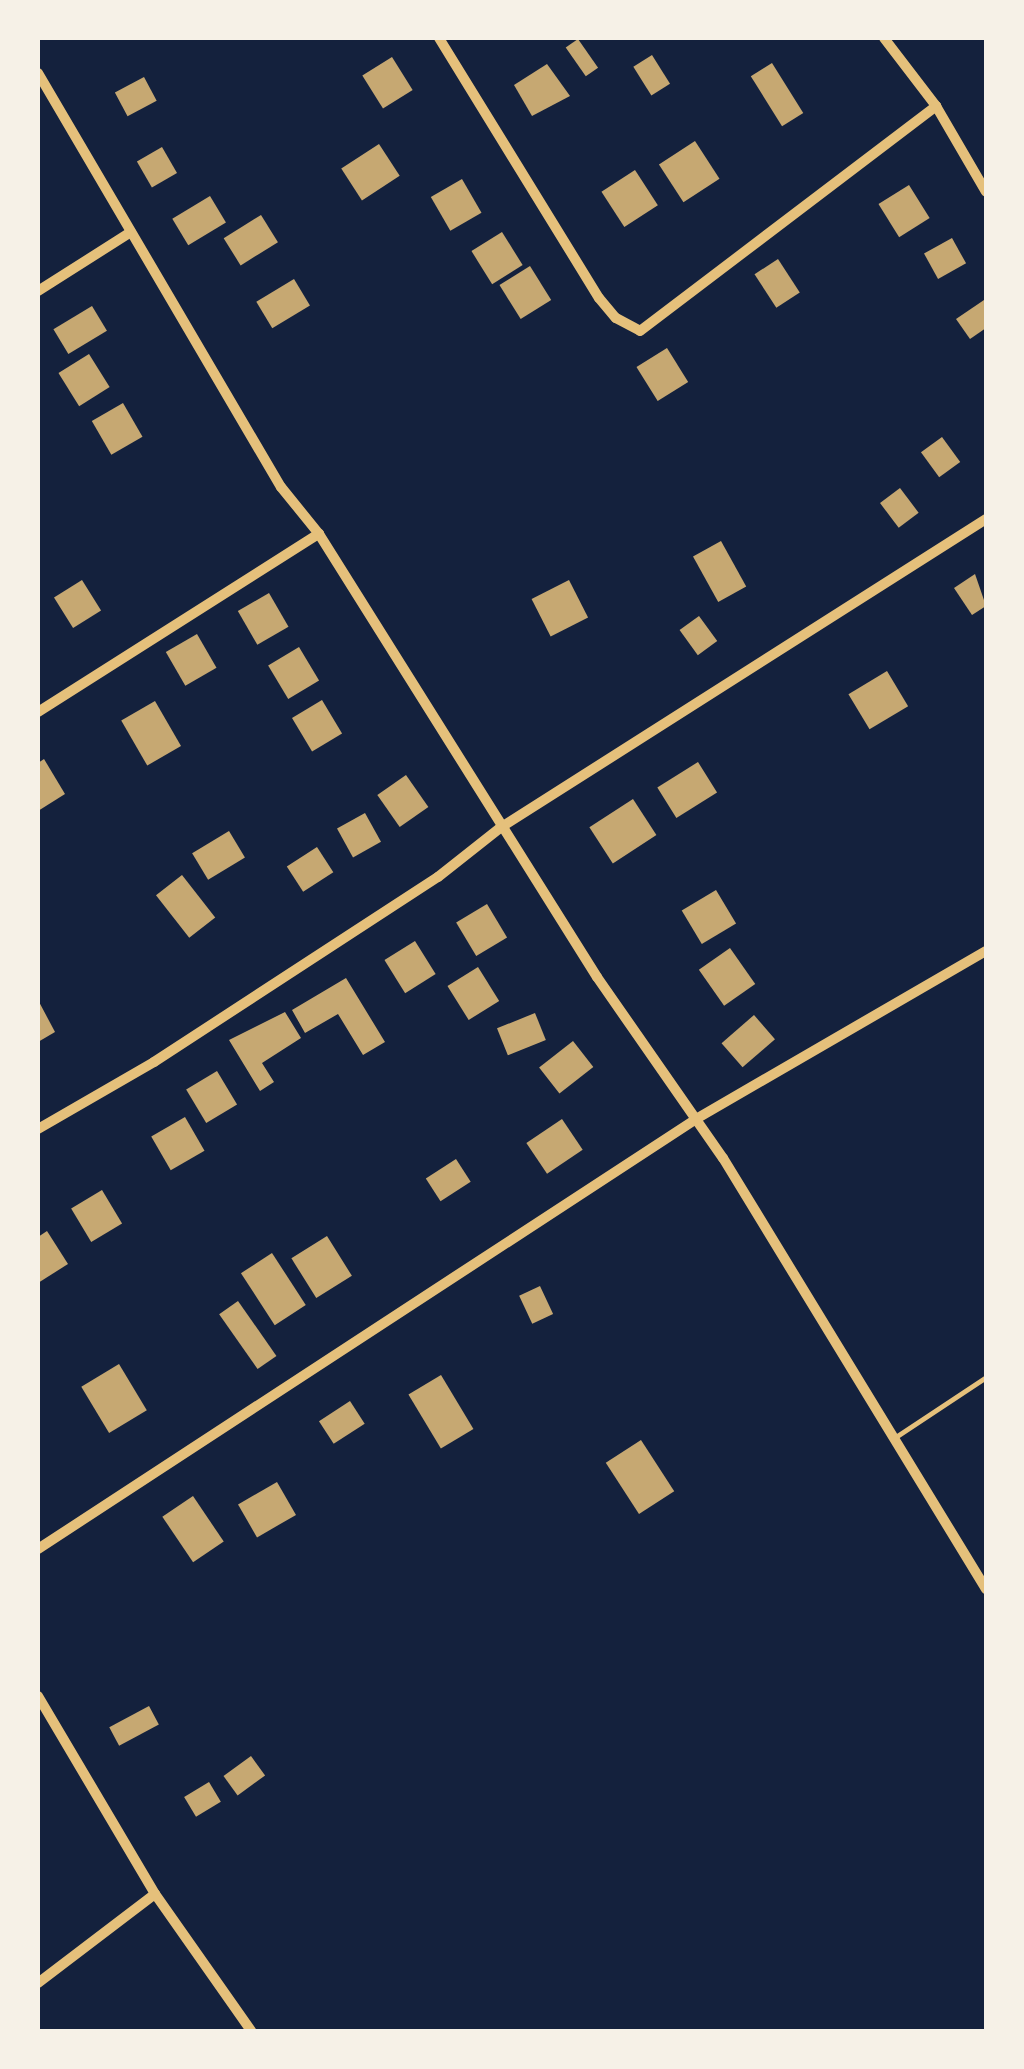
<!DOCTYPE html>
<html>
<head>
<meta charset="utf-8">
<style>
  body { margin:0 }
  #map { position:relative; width:1024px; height:2069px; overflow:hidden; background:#14213d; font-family:Overpass,sans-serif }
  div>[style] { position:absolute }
  .building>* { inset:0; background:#c6a872; transform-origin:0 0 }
  .service>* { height:5px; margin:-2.5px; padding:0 2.5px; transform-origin:2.5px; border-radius:2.5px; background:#e5c07b }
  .minor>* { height:10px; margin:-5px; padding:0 5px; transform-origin:5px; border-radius:5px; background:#e5c07b }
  span { translate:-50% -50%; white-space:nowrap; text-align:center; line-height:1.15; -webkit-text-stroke:10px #f6f1e7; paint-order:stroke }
  .frame { position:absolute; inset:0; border:40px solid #f6f1e7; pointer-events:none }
</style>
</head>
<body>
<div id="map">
  <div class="building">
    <i style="left:578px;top:39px;width:35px;height:15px;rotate:55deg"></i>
    <i style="left:652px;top:55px;width:34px;height:22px;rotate:58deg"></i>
    <i style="left:392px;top:57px;width:39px;height:35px;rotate:58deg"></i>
    <i style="left:772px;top:63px;width:59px;height:25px;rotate:58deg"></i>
    <i style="clip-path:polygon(547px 64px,570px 96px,532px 116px,514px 85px)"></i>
    <i style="left:144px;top:77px;width:27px;height:33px;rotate:62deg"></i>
    <i style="left:695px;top:141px;width:45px;height:43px;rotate:57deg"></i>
    <i style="left:379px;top:144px;width:38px;height:45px;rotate:57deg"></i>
    <i style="left:162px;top:147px;width:30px;height:29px;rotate:60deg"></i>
    <i style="left:635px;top:170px;width:42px;height:40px;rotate:57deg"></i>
    <i style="left:462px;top:179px;width:39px;height:36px;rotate:60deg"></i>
    <i style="left:909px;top:185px;width:39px;height:36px;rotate:58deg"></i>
    <i style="left:210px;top:196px;width:31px;height:44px;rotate:59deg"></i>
    <i style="left:261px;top:215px;width:32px;height:44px;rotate:58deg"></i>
    <i style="left:502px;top:232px;width:39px;height:36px;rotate:58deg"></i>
    <i style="left:952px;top:238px;width:29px;height:32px;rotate:61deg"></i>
    <i style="left:778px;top:259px;width:40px;height:28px;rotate:57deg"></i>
    <i style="left:530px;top:266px;width:40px;height:36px;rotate:58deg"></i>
    <i style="left:294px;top:279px;width:31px;height:44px;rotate:59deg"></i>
    <i style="clip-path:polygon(984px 300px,986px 328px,970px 339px,956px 319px)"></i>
    <i style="left:92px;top:306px;width:29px;height:45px;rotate:59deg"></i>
    <i style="left:667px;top:348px;width:40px;height:36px;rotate:58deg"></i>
    <i style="left:89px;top:354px;width:39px;height:36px;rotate:58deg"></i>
    <i style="left:123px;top:403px;width:39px;height:36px;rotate:60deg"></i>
    <i style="left:942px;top:437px;width:31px;height:26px;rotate:54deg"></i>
    <i style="left:900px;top:488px;width:31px;height:25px;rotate:53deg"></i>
    <i style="left:721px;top:541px;width:52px;height:32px;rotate:61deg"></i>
    <i style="clip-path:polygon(975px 574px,986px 606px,972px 615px,954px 588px)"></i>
    <i style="left:82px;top:580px;width:36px;height:33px;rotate:58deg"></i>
    <i style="left:569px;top:580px;width:42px;height:42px;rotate:63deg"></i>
    <i style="left:269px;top:593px;width:39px;height:36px;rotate:60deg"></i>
    <i style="left:699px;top:616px;width:31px;height:24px;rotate:54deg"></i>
    <i style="left:197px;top:634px;width:39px;height:36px;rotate:60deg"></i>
    <i style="left:299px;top:647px;width:39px;height:36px;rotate:59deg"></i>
    <i style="left:887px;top:671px;width:41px;height:45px;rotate:59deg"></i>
    <i style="left:322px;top:700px;width:39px;height:35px;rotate:59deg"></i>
    <i style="left:155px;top:701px;width:52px;height:39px;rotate:60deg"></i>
    <i style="clip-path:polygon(44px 759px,65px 794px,38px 811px,38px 763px)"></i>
    <i style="left:698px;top:762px;width:36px;height:48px;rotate:58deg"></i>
    <i style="left:406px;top:775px;width:39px;height:35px;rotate:55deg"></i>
    <i style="left:633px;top:799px;width:43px;height:52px;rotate:57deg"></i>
    <i style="left:365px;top:813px;width:33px;height:32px;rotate:61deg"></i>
    <i style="left:229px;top:831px;width:31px;height:43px;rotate:59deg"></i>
    <i style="left:317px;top:847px;width:30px;height:36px;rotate:57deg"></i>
    <i style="left:182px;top:875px;width:54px;height:33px;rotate:52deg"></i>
    <i style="left:716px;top:890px;width:39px;height:40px;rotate:59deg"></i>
    <i style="left:487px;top:904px;width:39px;height:36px;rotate:59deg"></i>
    <i style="left:415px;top:941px;width:39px;height:36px;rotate:58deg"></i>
    <i style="left:730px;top:948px;width:44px;height:38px;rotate:55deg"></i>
    <i style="left:478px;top:967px;width:40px;height:36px;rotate:58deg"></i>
    <i style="clip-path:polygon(346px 978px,385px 1042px,363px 1055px,338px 1014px,305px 1033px,292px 1010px)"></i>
    <i style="clip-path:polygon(38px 1000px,55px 1032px,38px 1042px)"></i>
    <i style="clip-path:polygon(285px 1012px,301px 1038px,262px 1063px,274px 1082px,260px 1091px,229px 1040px)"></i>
    <i style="left:535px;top:1013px;width:29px;height:41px;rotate:68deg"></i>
    <i style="left:754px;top:1015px;width:32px;height:43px;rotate:49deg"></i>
    <i style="left:573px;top:1041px;width:33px;height:43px;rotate:52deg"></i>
    <i style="left:217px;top:1071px;width:39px;height:36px;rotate:59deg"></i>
    <i style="left:185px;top:1117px;width:39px;height:39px;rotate:60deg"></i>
    <i style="left:562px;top:1119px;width:37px;height:43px;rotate:56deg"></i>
    <i style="left:456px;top:1159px;width:27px;height:36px;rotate:57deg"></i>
    <i style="left:102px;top:1190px;width:39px;height:36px;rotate:59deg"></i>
    <i style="clip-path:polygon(47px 1231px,68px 1264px,38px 1283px,38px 1237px)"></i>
    <i style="left:327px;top:1236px;width:47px;height:42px;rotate:58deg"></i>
    <i style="left:272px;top:1253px;width:62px;height:37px;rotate:57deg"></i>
    <i style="left:540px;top:1286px;width:31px;height:23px;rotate:65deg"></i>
    <i style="left:238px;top:1301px;width:67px;height:23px;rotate:55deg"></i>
    <i style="left:119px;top:1364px;width:54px;height:44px;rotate:59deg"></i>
    <i style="left:441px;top:1375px;width:63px;height:38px;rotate:59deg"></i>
    <i style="left:350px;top:1401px;width:27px;height:37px;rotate:57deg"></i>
    <i style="left:641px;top:1440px;width:61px;height:42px;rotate:57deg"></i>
    <i style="left:277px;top:1482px;width:38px;height:45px;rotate:60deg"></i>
    <i style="left:193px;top:1496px;width:55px;height:37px;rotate:56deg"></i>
    <i style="left:149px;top:1706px;width:21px;height:45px;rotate:62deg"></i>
    <i style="left:251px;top:1756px;width:24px;height:34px;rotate:54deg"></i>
    <i style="left:209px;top:1782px;width:23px;height:29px;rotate:59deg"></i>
  </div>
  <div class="service">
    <i style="left:894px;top:1438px;width:110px;rotate:-33.5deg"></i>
  </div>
  <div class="minor">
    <i style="left:439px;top:38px;width:305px;rotate:58.4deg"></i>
    <i style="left:599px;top:298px;width:26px;rotate:50deg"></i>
    <i style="left:616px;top:318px;width:27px;rotate:28deg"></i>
    <i style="left:640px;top:331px;width:372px;rotate:-37.2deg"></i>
    <i style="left:884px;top:38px;width:86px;rotate:52.6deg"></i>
    <i style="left:936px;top:106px;width:99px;rotate:59.8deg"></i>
    <i style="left:38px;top:73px;width:480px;rotate:59.6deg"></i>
    <i style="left:281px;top:487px;width:60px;rotate:51deg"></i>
    <i style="left:319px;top:534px;width:523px;rotate:57.89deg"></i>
    <i style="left:597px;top:977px;width:221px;rotate:55.2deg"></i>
    <i style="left:723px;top:1158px;width:505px;rotate:58.61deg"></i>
    <i style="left:38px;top:291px;width:110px;rotate:-32.4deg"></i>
    <i style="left:38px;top:712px;width:333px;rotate:-32.4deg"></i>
    <i style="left:38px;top:1129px;width:134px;rotate:-30deg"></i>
    <i style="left:154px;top:1062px;width:339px;rotate:-33.1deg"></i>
    <i style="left:438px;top:877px;width:79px;rotate:-38.3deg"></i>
    <i style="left:500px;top:828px;width:576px;rotate:-32.45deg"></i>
    <i style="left:38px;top:1549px;width:786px;rotate:-33.16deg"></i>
    <i style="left:696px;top:1119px;width:335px;rotate:-30.1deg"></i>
    <i style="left:38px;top:1696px;width:230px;rotate:59.4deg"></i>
    <i style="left:155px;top:1894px;width:169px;rotate:54.9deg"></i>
    <i style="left:38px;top:1983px;width:147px;rotate:-37.3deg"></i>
  </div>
  <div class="frame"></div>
</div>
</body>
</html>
